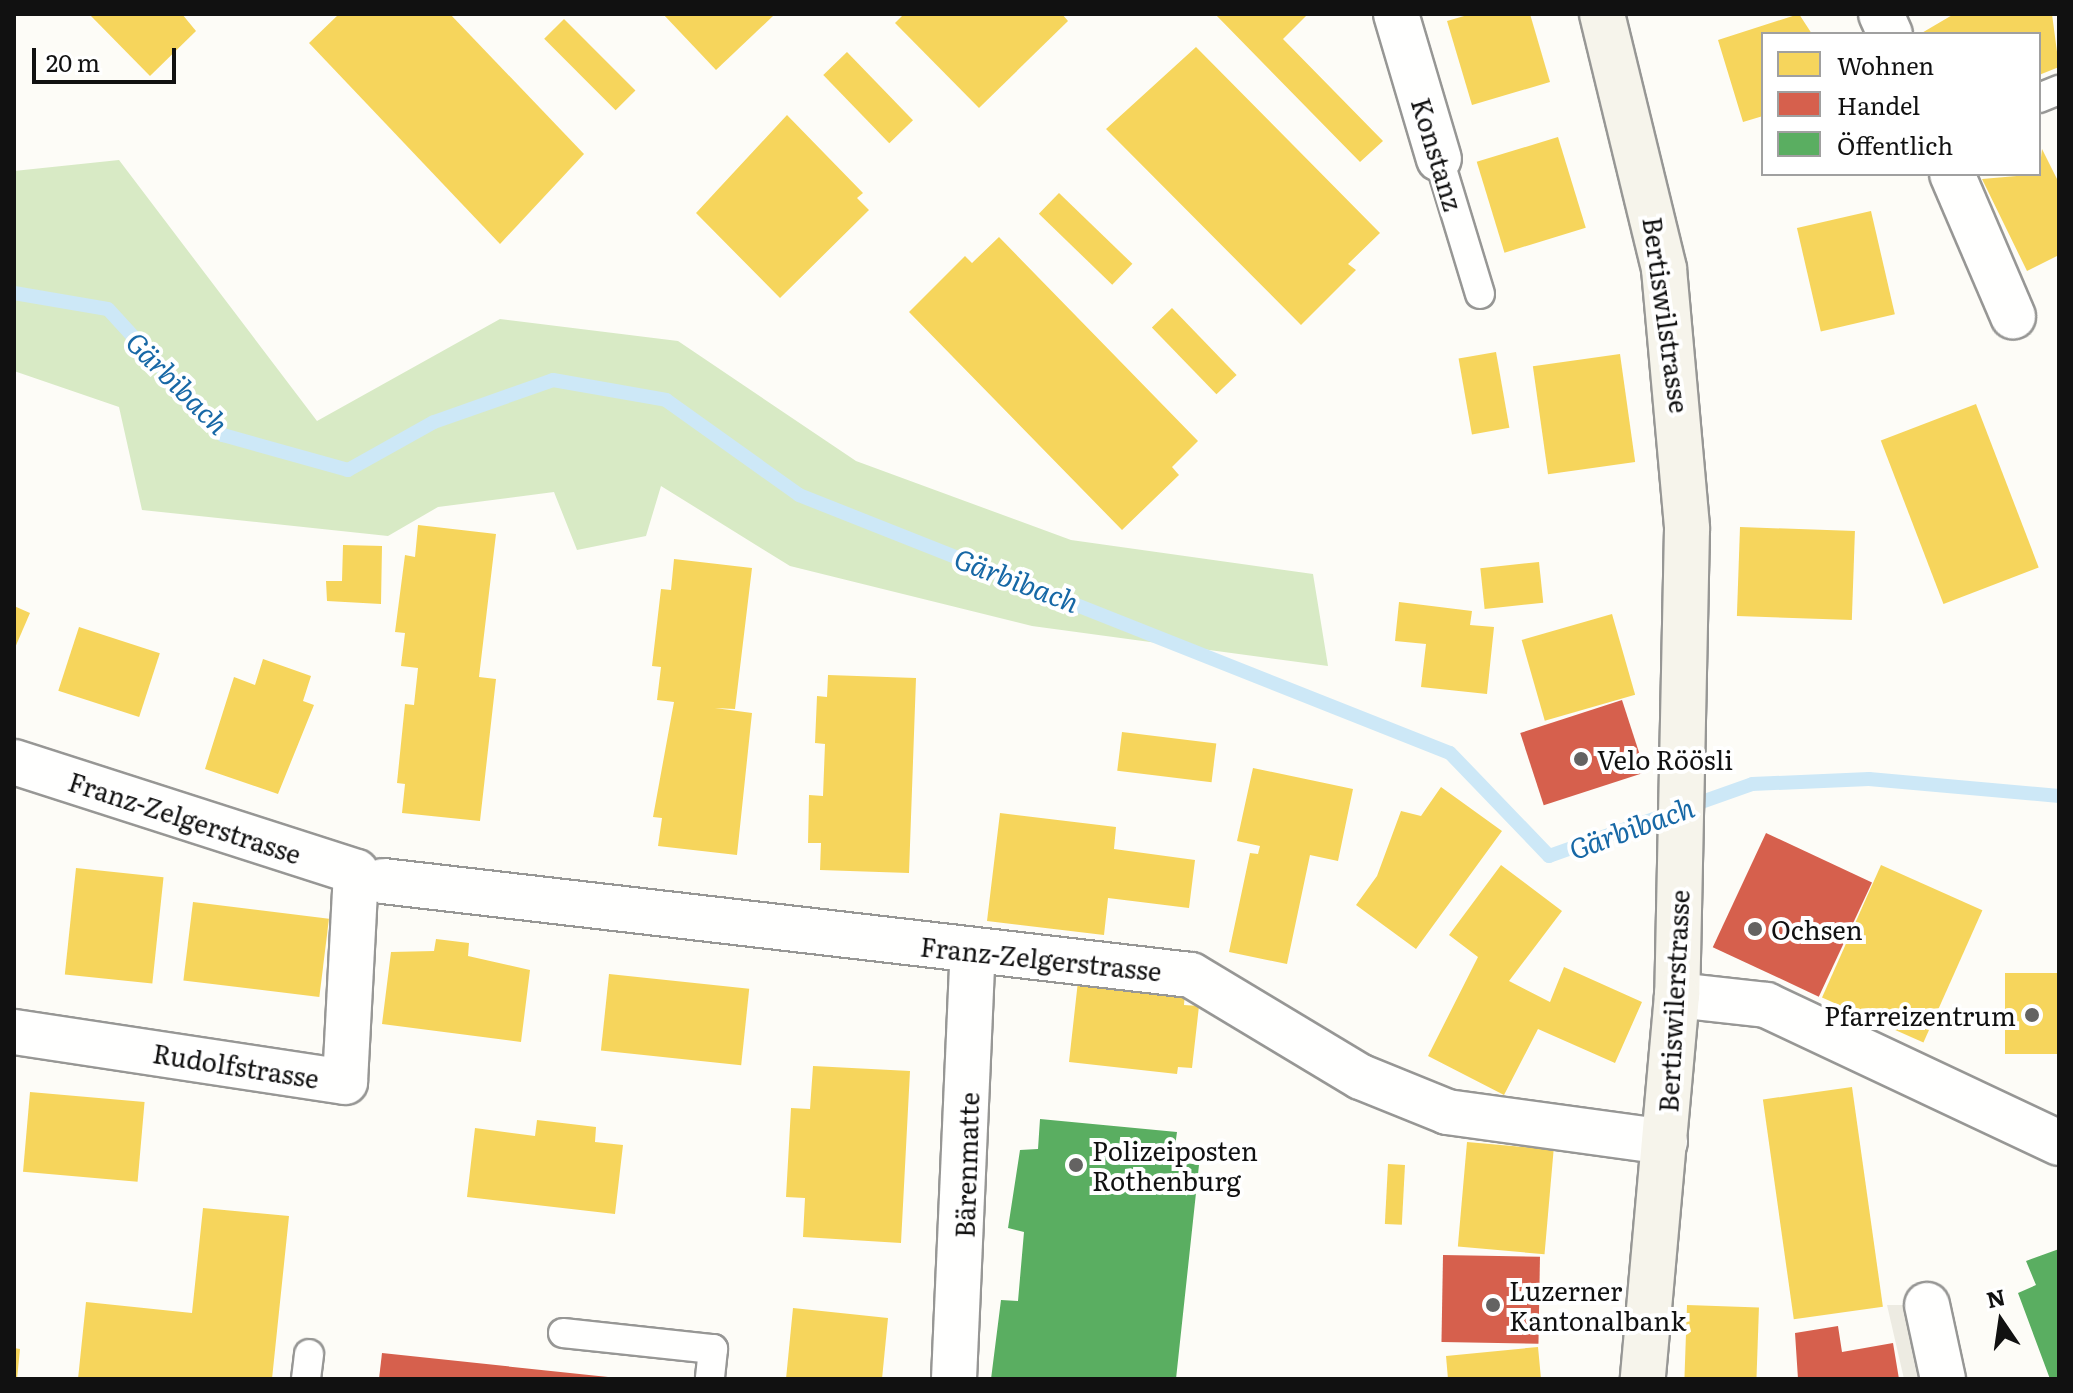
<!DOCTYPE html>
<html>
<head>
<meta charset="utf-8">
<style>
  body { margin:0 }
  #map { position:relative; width:2073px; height:1393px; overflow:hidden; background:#fdfcf7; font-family:Literata,serif }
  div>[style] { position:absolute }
  .forest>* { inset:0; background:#d8eac5 }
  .plaza>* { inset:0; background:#edebe2 }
  .homes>* { inset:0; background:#f6d55c; transform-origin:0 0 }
  .shops>* { inset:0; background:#d6604d; transform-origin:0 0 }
  .public>* { inset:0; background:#5aae61 }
  .stream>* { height:14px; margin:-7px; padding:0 7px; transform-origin:7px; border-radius:7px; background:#cde8f7 }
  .roads { filter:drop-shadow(2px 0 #979795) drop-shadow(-2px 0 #979795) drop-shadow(0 2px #979795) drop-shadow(0 -2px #979795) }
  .lane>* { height:28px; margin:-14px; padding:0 14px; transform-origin:14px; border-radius:14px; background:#fffffe }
  .street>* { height:44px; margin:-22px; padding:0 22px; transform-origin:22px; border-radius:22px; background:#fffffe }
  .secondary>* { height:44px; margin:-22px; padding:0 22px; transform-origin:22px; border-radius:22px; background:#f6f4eb }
  .dots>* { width:22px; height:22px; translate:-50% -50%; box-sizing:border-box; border:4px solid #fff; border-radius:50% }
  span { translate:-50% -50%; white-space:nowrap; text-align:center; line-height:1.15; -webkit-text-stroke:8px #fff; paint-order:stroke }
  .street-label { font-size:26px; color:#111 }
  .poi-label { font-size:26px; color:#111 }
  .left { translate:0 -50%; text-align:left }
  .right { translate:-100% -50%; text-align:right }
  .water-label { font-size:28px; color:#1768a6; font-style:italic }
  .frame { position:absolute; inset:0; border:16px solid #111; pointer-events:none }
  .legend { position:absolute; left:1761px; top:32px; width:280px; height:144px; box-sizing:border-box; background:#fff; border:2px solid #a0a0a0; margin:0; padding:10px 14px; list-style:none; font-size:24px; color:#111 }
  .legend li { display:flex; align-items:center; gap:16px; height:40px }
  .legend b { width:40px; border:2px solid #a0a0a0 }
  .north { position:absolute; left:1961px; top:1281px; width:80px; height:80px; -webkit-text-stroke:6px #fff; paint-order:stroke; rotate:347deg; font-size:22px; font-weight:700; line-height:32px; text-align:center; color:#111 }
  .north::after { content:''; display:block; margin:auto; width:28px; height:36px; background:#111; clip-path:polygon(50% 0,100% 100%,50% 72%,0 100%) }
  .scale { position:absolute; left:32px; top:48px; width:144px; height:36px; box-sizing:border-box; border:4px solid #111; border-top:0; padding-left:10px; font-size:24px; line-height:28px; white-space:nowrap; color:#111; -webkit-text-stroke:6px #fff; paint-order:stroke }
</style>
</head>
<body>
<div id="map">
  <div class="forest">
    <i style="clip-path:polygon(119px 160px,317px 421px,500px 319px,678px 341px,856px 461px,1071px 540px,1313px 574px,1328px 666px,1032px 626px,790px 566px,661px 486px,646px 536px,577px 550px,554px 492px,438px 507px,388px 536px,142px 510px,119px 407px,14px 371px,14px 171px)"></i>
  </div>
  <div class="plaza">
    <i style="clip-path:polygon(1887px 1305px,1927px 1305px,1968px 1379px,1904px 1379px)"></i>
  </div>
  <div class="homes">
    <i style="clip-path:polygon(89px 14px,182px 14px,196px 31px,150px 76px)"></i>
    <i style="clip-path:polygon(339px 14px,450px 14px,584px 154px,500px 244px,309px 43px)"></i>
    <i style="clip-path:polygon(663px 14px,771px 14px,773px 16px,716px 70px)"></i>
    <i style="clip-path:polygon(904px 14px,1062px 14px,1068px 21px,979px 108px,895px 23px)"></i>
    <i style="clip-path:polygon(1215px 14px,1308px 14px,1283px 39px,1383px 141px,1360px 162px)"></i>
    <i style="clip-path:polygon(1471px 14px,1530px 14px,1550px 82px,1472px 105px,1447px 21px)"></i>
    <i style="clip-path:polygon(1799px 14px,1812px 34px,1763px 34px,1763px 116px,1743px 122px,1718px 40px)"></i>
    <i style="clip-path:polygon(1954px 14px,2052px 14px,2059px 67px,2039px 75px,2039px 34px,1920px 34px)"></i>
    <i style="left:564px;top:19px;width:101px;height:28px;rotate:45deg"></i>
    <i style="clip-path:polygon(1196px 47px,1380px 233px,1348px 264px,1356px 270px,1301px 325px,1106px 129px)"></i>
    <i style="left:847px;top:52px;width:95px;height:33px;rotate:46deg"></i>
    <i style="clip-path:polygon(787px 115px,863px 193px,857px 198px,869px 210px,780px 298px,696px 213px)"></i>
    <i style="left:1558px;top:137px;width:95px;height:85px;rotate:73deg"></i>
    <i style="clip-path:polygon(2042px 149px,2059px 183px,2059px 255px,2027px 271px,1982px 179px,2039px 174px)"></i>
    <i style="left:1059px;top:193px;width:102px;height:29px;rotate:44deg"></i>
    <i style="left:1871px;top:211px;width:106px;height:76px;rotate:77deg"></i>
    <i style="clip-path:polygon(999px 237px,1198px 441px,1172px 467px,1179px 475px,1122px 530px,909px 312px,965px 256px,972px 263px)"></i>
    <i style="left:1172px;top:308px;width:93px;height:28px;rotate:46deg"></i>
    <i style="left:1496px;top:352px;width:77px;height:38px;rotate:80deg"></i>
    <i style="left:1620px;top:354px;width:109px;height:88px;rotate:82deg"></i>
    <i style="left:1976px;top:404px;width:175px;height:102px;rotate:69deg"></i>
    <i style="clip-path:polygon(418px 525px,496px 534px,479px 677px,496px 679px,480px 821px,402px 813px,405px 784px,397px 783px,405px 704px,414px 705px,418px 668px,401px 666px,405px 633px,395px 632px,405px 555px,415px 557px)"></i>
    <i style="left:1740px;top:527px;width:115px;height:89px;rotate:2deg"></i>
    <i style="clip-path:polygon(343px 545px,382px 546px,381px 604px,327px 601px,326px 581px,342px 581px)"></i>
    <i style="clip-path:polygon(674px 559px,752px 568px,735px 709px,715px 708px,752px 713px,737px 855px,658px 846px,662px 818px,653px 817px,674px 702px,657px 700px,661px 667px,652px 666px,661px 589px,671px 590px)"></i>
    <i style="left:1539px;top:562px;width:41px;height:59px;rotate:84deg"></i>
    <i style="clip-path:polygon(1399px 602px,1472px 611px,1470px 625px,1494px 627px,1487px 694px,1421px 687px,1426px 644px,1395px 641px)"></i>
    <i style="clip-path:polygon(14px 606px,30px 613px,14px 650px)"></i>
    <i style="left:1612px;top:614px;width:84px;height:94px;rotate:74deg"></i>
    <i style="left:79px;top:627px;width:85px;height:67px;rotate:18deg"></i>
    <i style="clip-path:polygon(263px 659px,311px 676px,303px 701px,314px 705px,278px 794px,205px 769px,234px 677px,255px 685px)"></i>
    <i style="clip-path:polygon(828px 675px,916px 678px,909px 873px,820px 870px,821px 843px,808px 843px,809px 795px,823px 796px,825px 744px,815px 743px,817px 696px,827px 697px)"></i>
    <i style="left:1122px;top:732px;width:95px;height:39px;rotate:7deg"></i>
    <i style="clip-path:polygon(1253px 768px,1353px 789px,1338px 861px,1310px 855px,1287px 964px,1229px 952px,1250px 853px,1258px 854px,1260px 846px,1237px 841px)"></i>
    <i style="clip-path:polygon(1441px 787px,1502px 831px,1416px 949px,1356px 905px,1377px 876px,1401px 811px,1421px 816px)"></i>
    <i style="clip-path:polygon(1000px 813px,1116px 827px,1114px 849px,1195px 860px,1189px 908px,1108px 898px,1104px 935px,987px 921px)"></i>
    <i style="clip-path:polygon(1501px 865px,1562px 911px,1509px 981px,1550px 1002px,1564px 967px,1642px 1002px,1615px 1063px,1538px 1029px,1504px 1095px,1428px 1056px,1478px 957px,1449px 935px)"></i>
    <i style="left:1881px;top:865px;width:111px;height:145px;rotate:24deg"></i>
    <i style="left:76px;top:868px;width:88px;height:107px;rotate:6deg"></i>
    <i style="left:193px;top:902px;width:137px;height:79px;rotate:7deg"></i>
    <i style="clip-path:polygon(436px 939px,469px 943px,468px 956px,530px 970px,521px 1042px,382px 1024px,391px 952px,434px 951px)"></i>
    <i style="left:2059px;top:973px;width:81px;height:54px;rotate:90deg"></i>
    <i style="left:609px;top:974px;width:141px;height:77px;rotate:6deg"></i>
    <i style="clip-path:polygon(1078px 981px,1185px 992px,1184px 1005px,1199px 1006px,1192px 1068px,1178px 1067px,1177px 1074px,1069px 1062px)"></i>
    <i style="clip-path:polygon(813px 1066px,910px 1071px,901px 1243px,803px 1237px,805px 1198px,786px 1197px,791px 1108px,810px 1109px)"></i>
    <i style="left:1852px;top:1087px;width:222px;height:90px;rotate:82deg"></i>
    <i style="left:30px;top:1092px;width:115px;height:80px;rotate:5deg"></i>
    <i style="clip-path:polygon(537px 1120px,596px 1127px,595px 1142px,623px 1145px,615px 1214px,467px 1197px,475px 1128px,535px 1136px)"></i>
    <i style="left:1467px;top:1142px;width:87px;height:105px;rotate:5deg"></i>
    <i style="left:1388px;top:1164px;width:17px;height:60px;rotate:3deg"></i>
    <i style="clip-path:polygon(203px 1208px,289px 1216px,272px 1379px,78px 1379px,86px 1302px,192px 1313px)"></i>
    <i style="left:1687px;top:1305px;width:72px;height:74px;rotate:2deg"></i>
    <i style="clip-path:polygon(793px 1308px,888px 1318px,882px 1379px,786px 1379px)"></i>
    <i style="clip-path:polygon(1538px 1347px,1541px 1379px,1448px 1379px,1446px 1356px)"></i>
    <i style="clip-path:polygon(14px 1348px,20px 1349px,17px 1379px,14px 1379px)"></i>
  </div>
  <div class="shops">
    <i style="left:1622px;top:700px;width:76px;height:107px;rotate:72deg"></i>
    <i style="left:1766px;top:833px;width:117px;height:126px;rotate:25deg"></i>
    <i style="left:1443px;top:1255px;width:97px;height:87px;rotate:1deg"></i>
    <i style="clip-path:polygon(1838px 1326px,1842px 1352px,1893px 1343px,1899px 1379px,1798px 1379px,1795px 1333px)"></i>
    <i style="clip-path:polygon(382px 1353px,608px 1377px,608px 1379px,379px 1379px)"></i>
  </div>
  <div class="public">
    <i style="clip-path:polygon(1040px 1119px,1177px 1132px,1173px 1161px,1199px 1165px,1176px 1379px,991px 1379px,1001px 1300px,1018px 1301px,1024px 1232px,1008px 1228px,1020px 1150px,1038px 1149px)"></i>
    <i style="clip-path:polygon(2059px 1249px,2059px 1378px,2050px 1379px,2018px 1293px,2036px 1285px,2026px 1261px)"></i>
  </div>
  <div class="stream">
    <i style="left:14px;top:293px;width:95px;rotate:9.7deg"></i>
    <i style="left:108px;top:309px;width:171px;rotate:47.6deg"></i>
    <i style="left:223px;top:435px;width:130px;rotate:15.6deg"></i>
    <i style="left:348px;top:470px;width:98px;rotate:-29.2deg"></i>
    <i style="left:434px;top:422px;width:126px;rotate:-19.4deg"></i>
    <i style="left:553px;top:380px;width:115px;rotate:10deg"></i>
    <i style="left:666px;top:400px;width:163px;rotate:35.5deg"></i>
    <i style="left:799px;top:495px;width:700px;rotate:21.62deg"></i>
    <i style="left:1450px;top:753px;width:143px;rotate:46.1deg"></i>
    <i style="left:1549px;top:856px;width:215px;rotate:-19.5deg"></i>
    <i style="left:1752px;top:784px;width:117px;rotate:-2.4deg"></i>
    <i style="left:1869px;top:779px;width:191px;rotate:5.1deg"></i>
  </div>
  <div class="roads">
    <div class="lane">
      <i style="left:2039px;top:98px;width:22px;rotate:-22deg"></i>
      <i style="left:1439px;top:159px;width:141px;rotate:73.1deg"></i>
      <i style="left:563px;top:1333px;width:151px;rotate:6.1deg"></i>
      <i style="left:713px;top:1349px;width:30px;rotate:96deg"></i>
      <i style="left:306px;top:1379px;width:25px;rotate:-83deg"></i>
    </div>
    <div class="street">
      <i style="left:1396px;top:14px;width:151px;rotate:73.5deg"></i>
      <i style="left:1881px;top:14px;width:22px;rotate:66deg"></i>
      <i style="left:1952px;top:174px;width:155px;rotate:66.8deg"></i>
      <i style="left:14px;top:762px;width:359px;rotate:17.8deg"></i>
      <i style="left:356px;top:872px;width:210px;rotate:93deg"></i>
      <i style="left:345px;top:1082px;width:335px;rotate:-171.4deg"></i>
      <i style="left:383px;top:881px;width:813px;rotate:6.64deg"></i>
      <i style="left:1191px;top:975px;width:198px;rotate:31deg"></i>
      <i style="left:1361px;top:1077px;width:93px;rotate:22.1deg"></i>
      <i style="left:1447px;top:1112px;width:220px;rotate:7.8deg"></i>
      <i style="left:1677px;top:995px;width:90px;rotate:6.4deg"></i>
      <i style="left:1766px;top:1005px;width:324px;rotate:25.2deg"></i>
      <i style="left:1927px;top:1305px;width:76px;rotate:77.8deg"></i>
      <i style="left:954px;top:1379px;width:429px;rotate:-87.5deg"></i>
    </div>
    <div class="secondary">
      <i style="left:1602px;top:14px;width:262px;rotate:76.3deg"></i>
      <i style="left:1664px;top:269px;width:261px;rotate:84.9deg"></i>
      <i style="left:1687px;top:529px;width:466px;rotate:91.2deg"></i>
      <i style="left:1677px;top:995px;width:386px;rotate:95.1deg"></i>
    </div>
  </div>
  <div class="dots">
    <i style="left:1581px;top:759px;background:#646362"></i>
    <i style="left:1755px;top:929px;background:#646362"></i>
    <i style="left:2032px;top:1015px;background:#646362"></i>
    <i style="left:1076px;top:1165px;background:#646362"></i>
    <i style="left:1493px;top:1305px;background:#646362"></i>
  </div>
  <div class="street-label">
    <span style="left:1438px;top:154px;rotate:73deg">Konstanz</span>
    <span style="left:1667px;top:315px;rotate:82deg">Bertiswilstrasse</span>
    <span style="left:185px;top:817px;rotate:18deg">Franz-Zelgerstrasse</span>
    <span style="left:1041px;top:958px;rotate:6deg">Franz-Zelgerstrasse</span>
    <span style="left:1673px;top:1001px;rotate:-87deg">Bertiswilerstrasse</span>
    <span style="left:236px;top:1065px;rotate:9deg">Rudolfstrasse</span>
    <span style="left:966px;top:1165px;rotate:-88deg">Bärenmatte</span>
  </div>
  <div class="poi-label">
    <span class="left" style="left:1597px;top:759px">Velo Röösli</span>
    <span class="left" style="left:1771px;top:929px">Ochsen</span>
    <span class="right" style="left:2016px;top:1015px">Pfarreizentrum</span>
    <span class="left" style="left:1092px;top:1165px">Polizeiposten<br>Rothenburg</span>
    <span class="left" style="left:1509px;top:1305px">Luzerner<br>Kantonalbank</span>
  </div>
  <div class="water-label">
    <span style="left:178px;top:382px;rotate:45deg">Gärbibach</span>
    <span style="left:1017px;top:579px;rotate:21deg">Gärbibach</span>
    <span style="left:1631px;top:827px;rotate:-20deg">Gärbibach</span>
  </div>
  <div class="frame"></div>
  <ul class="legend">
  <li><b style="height:22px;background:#f6d55c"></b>Wohnen</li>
  <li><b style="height:22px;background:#d6604d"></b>Handel</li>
  <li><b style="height:22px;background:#5aae61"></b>Öffentlich</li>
  </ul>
  <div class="north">N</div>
  <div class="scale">20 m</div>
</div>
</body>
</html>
